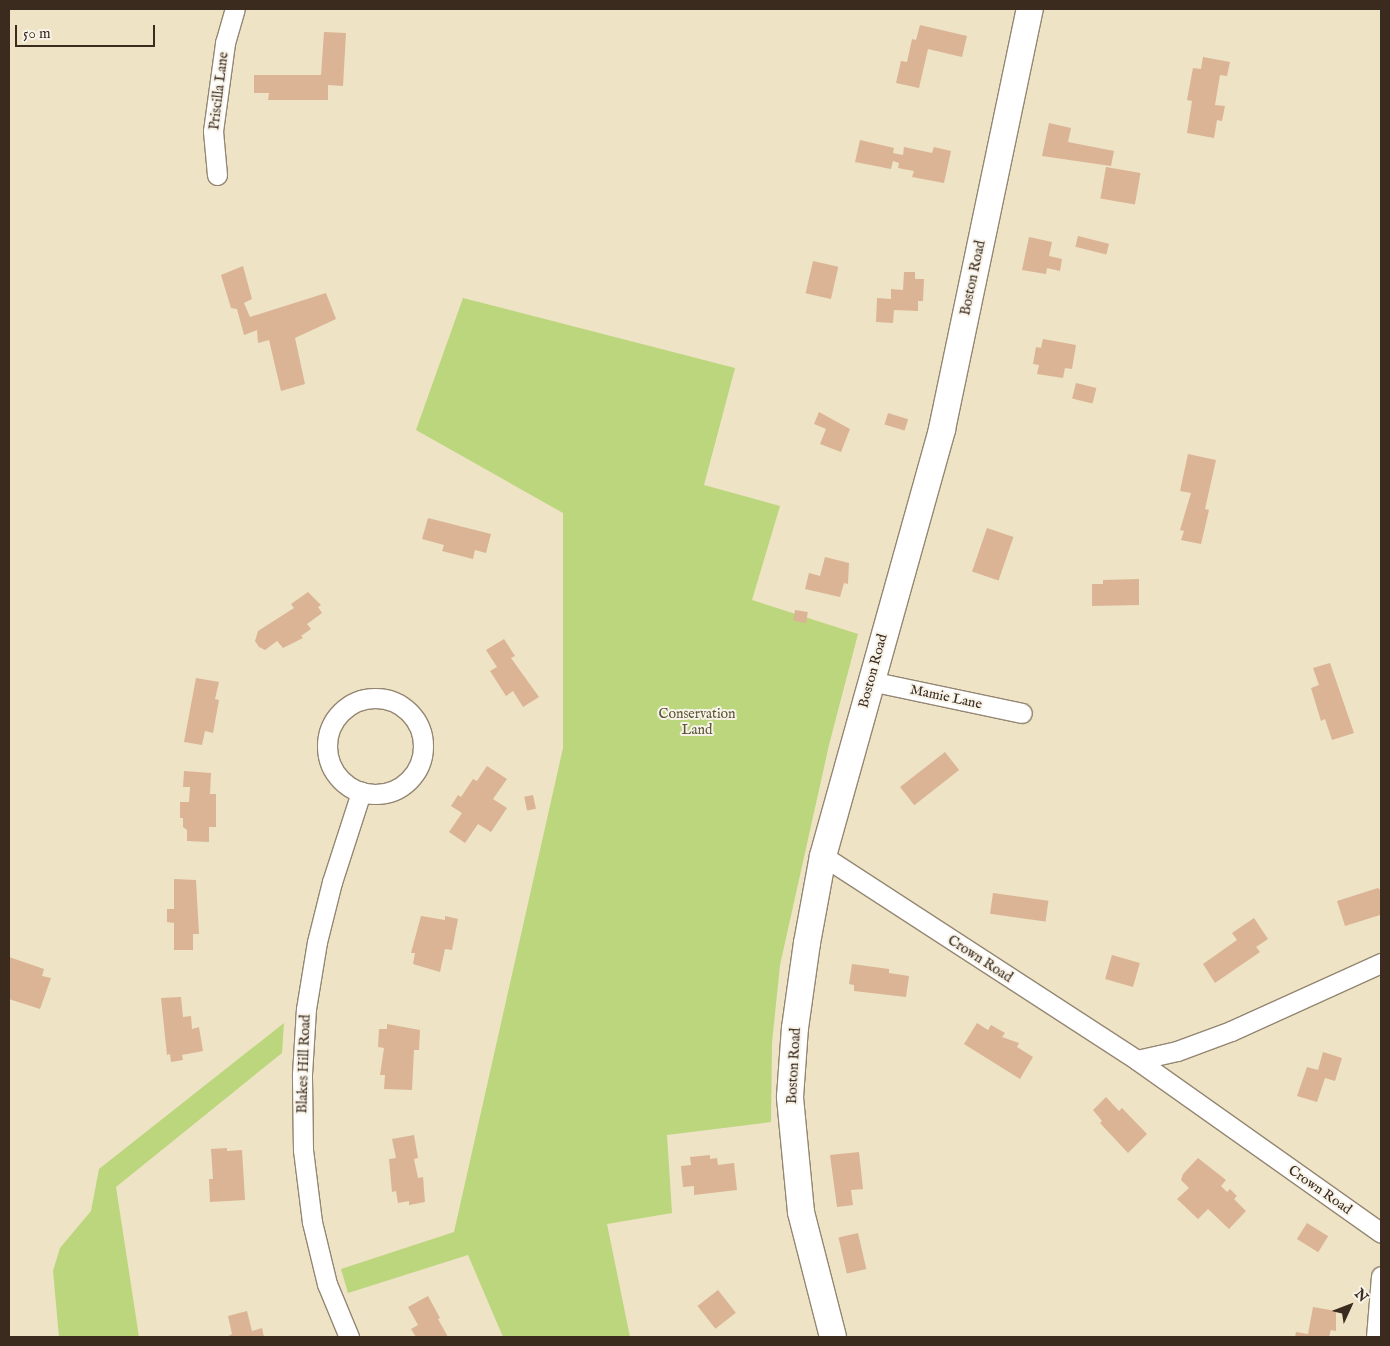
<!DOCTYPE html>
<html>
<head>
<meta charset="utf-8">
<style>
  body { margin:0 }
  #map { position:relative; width:1390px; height:1346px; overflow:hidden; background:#eee3c5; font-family:"IM FELL English",serif }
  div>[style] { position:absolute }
  .green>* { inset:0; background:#bbd67c }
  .building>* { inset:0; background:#dab495; transform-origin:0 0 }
  .roads { filter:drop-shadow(1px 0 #948672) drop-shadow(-1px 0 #948672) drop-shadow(0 1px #948672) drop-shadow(0 -1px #948672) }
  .minor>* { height:19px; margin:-9.5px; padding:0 9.5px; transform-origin:9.5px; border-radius:9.5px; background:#fff }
  .minor>.ring { margin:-9.5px; padding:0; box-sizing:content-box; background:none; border:19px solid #fff; border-radius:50% }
  .secondary>* { height:26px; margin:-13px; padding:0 13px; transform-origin:13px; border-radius:13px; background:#fff }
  span { translate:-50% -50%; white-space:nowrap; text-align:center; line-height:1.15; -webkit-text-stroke:4px #f7f3e8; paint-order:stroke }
  .street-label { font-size:14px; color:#3b2a1e }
  .park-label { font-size:14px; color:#5b5536 }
  .frame { position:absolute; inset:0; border:10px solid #3b2a1e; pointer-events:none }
  .north { position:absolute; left:1325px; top:1281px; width:50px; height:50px; -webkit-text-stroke:4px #f7f3e8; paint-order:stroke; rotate:47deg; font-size:14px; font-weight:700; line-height:20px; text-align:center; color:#3b2a1e }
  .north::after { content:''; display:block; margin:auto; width:18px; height:22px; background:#3b2a1e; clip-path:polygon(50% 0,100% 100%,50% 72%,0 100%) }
  .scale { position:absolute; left:15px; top:25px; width:140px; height:22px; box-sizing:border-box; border:2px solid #3b2a1e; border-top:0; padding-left:6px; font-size:15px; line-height:18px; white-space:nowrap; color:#3b2a1e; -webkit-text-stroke:4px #f7f3e8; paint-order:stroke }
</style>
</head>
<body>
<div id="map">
  <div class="green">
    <i style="clip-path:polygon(463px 298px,735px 368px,704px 485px,780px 506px,752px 600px,858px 634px,829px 745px,780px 965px,772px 1043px,771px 1122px,667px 1135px,672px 1213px,607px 1224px,630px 1337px,503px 1337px,468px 1255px,348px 1293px,341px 1269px,454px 1232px,563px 748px,563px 513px,416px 430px)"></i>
    <i style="clip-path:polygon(284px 1023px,282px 1053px,116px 1187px,139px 1337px,59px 1337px,53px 1271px,60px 1248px,91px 1211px,99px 1169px)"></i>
  </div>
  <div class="building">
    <i style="clip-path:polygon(920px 25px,967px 36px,962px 57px,928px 49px,919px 88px,896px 83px,901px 61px,907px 62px,912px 39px,916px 40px)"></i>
    <i style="clip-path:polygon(324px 32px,346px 33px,343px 86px,328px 85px,328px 100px,268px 100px,269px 93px,254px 93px,254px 75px,321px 75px)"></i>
    <i style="clip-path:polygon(1203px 57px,1230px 62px,1227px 76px,1220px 75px,1215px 105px,1225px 106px,1222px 121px,1217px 120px,1214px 138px,1187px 133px,1192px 101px,1187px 100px,1193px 68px,1201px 69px)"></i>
    <i style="clip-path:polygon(1049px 123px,1071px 128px,1068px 142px,1114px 151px,1111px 166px,1042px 156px)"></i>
    <i style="clip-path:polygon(860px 140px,894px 148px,893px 153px,903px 155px,904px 147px,932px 153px,934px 147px,951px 151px,944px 183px,912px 177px,914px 171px,898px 168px,899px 163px,893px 161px,891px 169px,855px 162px)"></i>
    <i style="left:1106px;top:167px;width:35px;height:32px;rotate:10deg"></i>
    <i style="left:1078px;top:236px;width:32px;height:11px;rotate:14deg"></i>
    <i style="clip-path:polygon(1029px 237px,1052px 242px,1049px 256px,1062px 259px,1060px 271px,1047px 268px,1046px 274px,1022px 270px)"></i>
    <i style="left:813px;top:261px;width:26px;height:33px;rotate:13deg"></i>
    <i style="clip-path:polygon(243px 266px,252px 299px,244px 303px,250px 317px,326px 293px,336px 319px,295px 338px,305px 384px,281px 391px,269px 340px,258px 343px,257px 330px,244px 335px,237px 309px,231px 308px,221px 275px)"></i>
    <i style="clip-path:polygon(904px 272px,915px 272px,915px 279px,924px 279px,923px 301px,918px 301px,918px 311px,894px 310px,893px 323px,876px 322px,877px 298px,891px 299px,891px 289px,903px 290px)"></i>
    <i style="clip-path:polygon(1043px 339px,1076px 345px,1072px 369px,1065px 368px,1063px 378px,1037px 374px,1039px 365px,1033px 364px,1036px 347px,1041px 348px)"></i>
    <i style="left:1076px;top:383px;width:21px;height:16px;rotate:14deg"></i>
    <i style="clip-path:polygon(819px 412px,850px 429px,841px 452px,820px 444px,826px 429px,814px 424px)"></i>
    <i style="left:888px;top:413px;width:21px;height:12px;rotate:17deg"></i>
    <i style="clip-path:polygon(1188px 454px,1216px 460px,1205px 509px,1209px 510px,1201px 544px,1181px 540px,1184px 531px,1180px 530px,1191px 493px,1180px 491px)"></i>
    <i style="clip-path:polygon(428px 518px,491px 534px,486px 553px,475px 550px,473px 559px,442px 551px,444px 545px,422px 539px)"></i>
    <i style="left:987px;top:528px;width:28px;height:46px;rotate:19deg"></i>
    <i style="clip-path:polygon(825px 557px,849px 563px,848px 584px,844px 583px,840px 597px,805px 589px,809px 573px,820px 576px)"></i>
    <i style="clip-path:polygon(1139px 579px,1139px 605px,1092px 606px,1092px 584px,1103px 584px,1103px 580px)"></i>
    <i style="clip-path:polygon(308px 592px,321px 605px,318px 607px,322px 613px,307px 624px,311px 629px,301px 636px,303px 638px,283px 648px,277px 641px,265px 650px,259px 647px,255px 641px,258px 631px,294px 608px,291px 604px)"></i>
    <i style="left:795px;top:610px;width:13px;height:11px;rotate:9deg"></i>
    <i style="clip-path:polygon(504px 639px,515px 656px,511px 658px,539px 697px,523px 707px,513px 691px,506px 696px,490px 671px,497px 667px,486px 650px)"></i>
    <i style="clip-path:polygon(1330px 663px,1354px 733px,1332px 740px,1325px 719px,1321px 721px,1311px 688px,1319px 685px,1313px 668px)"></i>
    <i style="clip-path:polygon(196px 678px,219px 682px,215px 699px,219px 700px,213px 733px,205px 731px,202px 745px,184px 742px)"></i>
    <i style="left:945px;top:752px;width:23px;height:57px;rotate:52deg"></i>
    <i style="clip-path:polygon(487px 766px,507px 779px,493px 799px,507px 808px,491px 832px,478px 824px,465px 843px,449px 832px,462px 813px,451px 806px,458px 795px,461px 797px,473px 779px,477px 781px)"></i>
    <i style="clip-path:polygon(184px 771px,211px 773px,210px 794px,216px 794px,216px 827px,209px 827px,209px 842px,187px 841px,187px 830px,183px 827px,183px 818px,180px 818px,180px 802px,189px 802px,190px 787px,183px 787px)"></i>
    <i style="left:533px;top:795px;width:14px;height:9px;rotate:78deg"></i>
    <i style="clip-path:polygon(174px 879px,196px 880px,199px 934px,193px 934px,193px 950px,174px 950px,174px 923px,167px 922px,167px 909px,174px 909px)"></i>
    <i style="clip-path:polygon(1378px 888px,1381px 891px,1380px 915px,1345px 926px,1337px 901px)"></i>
    <i style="left:993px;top:893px;width:56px;height:21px;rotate:8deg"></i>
    <i style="clip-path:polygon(421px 916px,445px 920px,445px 916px,458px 919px,452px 950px,445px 949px,440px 972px,413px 964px,415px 953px,411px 953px)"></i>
    <i style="clip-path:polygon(1254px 918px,1268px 939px,1256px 947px,1260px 952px,1215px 983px,1203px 964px,1237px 940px,1232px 933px)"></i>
    <i style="left:1112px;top:955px;width:29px;height:25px;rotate:16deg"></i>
    <i style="clip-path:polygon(9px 957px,44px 969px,42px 976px,51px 978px,40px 1009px,9px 999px)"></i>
    <i style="clip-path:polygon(852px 964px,889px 969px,889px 973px,909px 976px,906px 997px,854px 991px,854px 985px,849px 984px)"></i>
    <i style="clip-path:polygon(181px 997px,183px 1017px,191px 1016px,192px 1029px,199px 1027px,203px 1051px,182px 1055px,183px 1060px,171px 1062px,170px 1054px,167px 1055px,161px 998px)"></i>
    <i style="clip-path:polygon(977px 1023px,988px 1030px,991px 1025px,1005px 1033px,1002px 1037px,1019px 1043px,1017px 1047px,1033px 1057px,1020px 1079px,964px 1044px)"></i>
    <i style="clip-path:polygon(387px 1024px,420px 1030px,419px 1050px,414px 1050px,412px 1090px,384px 1089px,385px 1075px,380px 1075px,384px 1048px,378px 1047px,379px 1029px,387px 1029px)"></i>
    <i style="clip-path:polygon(1323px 1052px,1342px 1058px,1335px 1081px,1325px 1078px,1317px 1102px,1297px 1096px,1307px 1067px,1318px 1070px)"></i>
    <i style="clip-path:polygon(1106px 1097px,1119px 1111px,1122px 1108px,1147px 1134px,1128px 1153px,1100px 1123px,1102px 1121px,1093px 1110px)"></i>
    <i style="clip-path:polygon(414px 1135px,418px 1158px,414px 1159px,418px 1178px,423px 1177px,425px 1202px,409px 1205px,409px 1201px,398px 1203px,396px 1191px,392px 1192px,389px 1159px,396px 1158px,392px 1139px)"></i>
    <i style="clip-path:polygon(227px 1148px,227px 1151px,242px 1150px,245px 1200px,210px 1202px,209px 1179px,213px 1179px,211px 1149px)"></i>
    <i style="clip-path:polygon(859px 1152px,863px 1189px,851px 1190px,853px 1205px,837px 1207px,830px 1155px)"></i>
    <i style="clip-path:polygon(710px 1155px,710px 1159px,717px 1158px,718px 1165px,734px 1163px,737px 1190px,694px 1195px,694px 1186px,683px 1187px,681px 1166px,691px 1165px,690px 1157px)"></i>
    <i style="clip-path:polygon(1198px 1158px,1226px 1180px,1221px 1186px,1227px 1192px,1230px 1189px,1237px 1196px,1234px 1199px,1246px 1211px,1229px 1229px,1208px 1209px,1198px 1219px,1177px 1199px,1189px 1188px,1181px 1180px,1183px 1174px)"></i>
    <i style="left:1307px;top:1223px;width:25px;height:19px;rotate:32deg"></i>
    <i style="left:858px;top:1233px;width:37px;height:20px;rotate:77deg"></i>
    <i style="left:718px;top:1290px;width:29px;height:26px;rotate:52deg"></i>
    <i style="clip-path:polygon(428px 1296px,440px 1318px,438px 1319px,448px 1337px,416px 1337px,411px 1329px,418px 1325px,408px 1307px)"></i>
    <i style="clip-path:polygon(1313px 1307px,1336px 1311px,1336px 1331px,1331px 1330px,1329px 1337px,1295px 1337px,1296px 1332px,1308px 1334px)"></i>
    <i style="clip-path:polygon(247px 1311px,252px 1331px,262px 1328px,264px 1337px,227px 1337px,232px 1334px,228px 1316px)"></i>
  </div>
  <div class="roads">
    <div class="minor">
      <i style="left:217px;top:175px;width:44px;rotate:-95.2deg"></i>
      <i style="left:213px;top:131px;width:89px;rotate:-82.2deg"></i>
      <i style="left:225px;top:43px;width:35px;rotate:-74deg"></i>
      <i style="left:870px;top:681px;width:155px;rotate:11.9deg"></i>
      <i class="ring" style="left:327px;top:698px;width:77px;height:77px"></i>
      <i style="left:823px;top:856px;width:374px;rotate:33deg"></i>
      <i style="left:1137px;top:1060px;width:299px;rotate:35.3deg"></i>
      <i style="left:1137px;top:1060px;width:41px;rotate:-12.7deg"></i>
      <i style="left:1177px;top:1051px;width:58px;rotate:-20.3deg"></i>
      <i style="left:1231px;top:1031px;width:165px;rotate:-24.4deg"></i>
      <i style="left:349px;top:1337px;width:57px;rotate:-112.5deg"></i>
      <i style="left:327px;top:1284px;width:64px;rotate:-103.6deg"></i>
      <i style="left:312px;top:1222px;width:73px;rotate:-97.1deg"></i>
      <i style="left:303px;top:1150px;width:76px;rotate:-90.8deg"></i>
      <i style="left:302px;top:1074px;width:65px;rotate:-86.5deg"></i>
      <i style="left:306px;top:1009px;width:68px;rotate:-80.7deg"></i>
      <i style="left:317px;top:942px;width:62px;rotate:-76deg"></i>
      <i style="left:332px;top:882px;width:95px;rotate:-72.1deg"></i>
      <i style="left:1376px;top:1337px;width:61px;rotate:-85.3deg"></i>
    </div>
    <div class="secondary">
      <i style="left:833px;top:1337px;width:129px;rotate:-104.4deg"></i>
      <i style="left:801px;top:1212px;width:116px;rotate:-95.5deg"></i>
      <i style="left:790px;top:1097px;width:69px;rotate:-85.9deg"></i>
      <i style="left:795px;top:1028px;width:86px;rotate:-82deg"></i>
      <i style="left:807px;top:943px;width:88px;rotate:-79.6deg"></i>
      <i style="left:823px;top:856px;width:443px;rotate:-74.4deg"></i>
      <i style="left:942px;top:429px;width:429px;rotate:-78.2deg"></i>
    </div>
  </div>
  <div class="street-label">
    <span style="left:219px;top:91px;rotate:-83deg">Priscilla Lane</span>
    <span style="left:973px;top:278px;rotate:-78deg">Boston Road</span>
    <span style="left:873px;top:671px;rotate:-75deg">Boston Road</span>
    <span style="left:946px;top:697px;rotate:12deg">Mamie Lane</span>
    <span style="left:980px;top:959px;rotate:33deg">Crown Road</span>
    <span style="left:304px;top:1064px;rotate:-88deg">Blakes Hill Road</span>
    <span style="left:794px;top:1066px;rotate:-87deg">Boston Road</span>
    <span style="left:1320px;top:1190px;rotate:35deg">Crown Road</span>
  </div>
  <div class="park-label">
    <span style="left:697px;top:722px">Conservation<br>Land</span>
  </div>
  <div class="frame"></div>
  <div class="north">N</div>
  <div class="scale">50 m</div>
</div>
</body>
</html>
